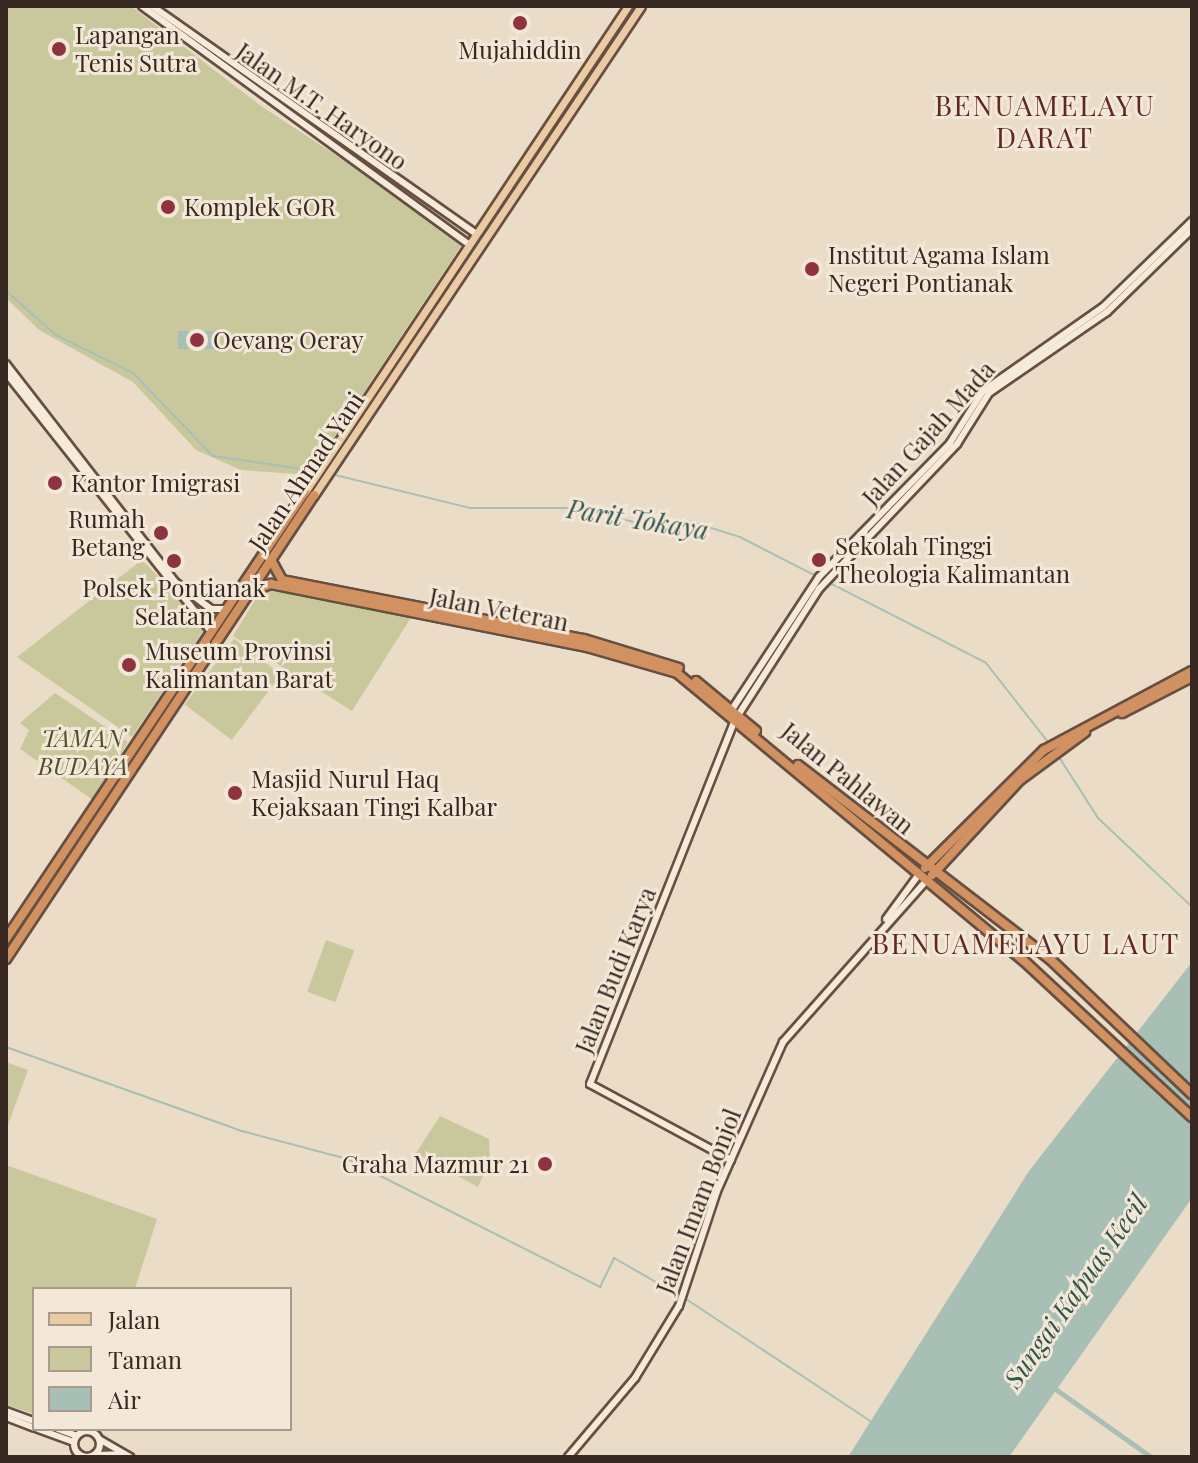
<!DOCTYPE html>
<html>
<head>
<meta charset="utf-8">
<style>
  body { margin:0 }
  #map { position:relative; width:1198px; height:1463px; overflow:hidden; background:#ebdcc8; font-family:"Playfair Display",serif }
  div>[style] { position:absolute }
  .green>* { inset:0; background:#c8c89c; transform-origin:0 0 }
  .water>* { inset:0; background:#a8bfb5; transform-origin:0 0 }
  .stream>* { height:2px; margin:-1px; padding:0 1px; transform-origin:1px; border-radius:1px; background:#a8bfb5 }
  .canal>* { height:5px; margin:-2.5px; padding:0 2.5px; transform-origin:2.5px; border-radius:2.5px; background:#a8bfb5 }
  .roads { filter:drop-shadow(2px 0 #674f41) drop-shadow(-2px 0 #674f41) drop-shadow(0 2px #674f41) drop-shadow(0 -2px #674f41) }
  .secondary>* { height:6px; margin:-3px; padding:0 3px; transform-origin:3px; border-radius:3px; background:#f6eada }
  .secondary>.ring { margin:-3px; padding:0; box-sizing:content-box; background:none; border:6px solid #f6eada; border-radius:50% }
  .primary>* { height:7px; margin:-3.5px; padding:0 3.5px; transform-origin:3.5px; border-radius:3.5px; background:#eacba3 }
  .highway>* { height:8px; margin:-4px; padding:0 4px; transform-origin:4px; border-radius:4px; background:#d29160 }
  .dots>* { width:22px; height:22px; translate:-50% -50%; box-sizing:border-box; border:4px solid #f3e7d7; border-radius:50% }
  span { translate:-50% -50%; white-space:nowrap; text-align:center; line-height:1.15; -webkit-text-stroke:6px #f3e7d7; paint-order:stroke }
  .poi-label { font-size:24px; color:#372821 }
  .left { translate:0 -50%; text-align:left }
  .right { translate:-100% -50%; text-align:right }
  .street-label { font-size:24px; color:#372821 }
  .park-label { font-size:24px; color:#4d5129; font-style:italic }
  .water-label { font-size:26px; color:#31554e; font-style:italic }
  .quarter-label { font-size:28px; color:#602824; letter-spacing:2px }
  .frame { position:absolute; inset:0; border:8px solid #372821; pointer-events:none }
  .legend { position:absolute; left:32px; top:1287px; width:260px; height:144px; box-sizing:border-box; background:#f3e7d7; border:2px solid #a89b8e; margin:0; padding:10px 14px; list-style:none; font-size:24px; color:#372821 }
  .legend li { display:flex; align-items:center; gap:16px; height:40px }
  .legend b { width:40px; border:2px solid #a89b8e }
</style>
</head>
<body>
<div id="map">
  <div class="green">
    <i style="clip-path:polygon(6px 6px,131px 6px,261px 106px,465px 240px,309px 475px,241px 470px,196px 450px,133px 382px,39px 330px,6px 298px)"></i>
    <i style="clip-path:polygon(142px 560px,202px 621px,203px 631px,132px 737px,17px 657px)"></i>
    <i style="clip-path:polygon(262px 589px,412px 616px,352px 711px,233px 636px)"></i>
    <i style="left:234px;top:639px;width:59px;height:82px;rotate:37deg"></i>
    <i style="clip-path:polygon(55px 693px,128px 742px,93px 800px,20px 749px,29px 730px,20px 723px)"></i>
    <i style="left:326px;top:940px;width:30px;height:55px;rotate:20deg"></i>
    <i style="clip-path:polygon(6px 1062px,28px 1070px,8px 1125px,6px 1124px)"></i>
    <i style="clip-path:polygon(440px 1116px,489px 1139px,490px 1160px,478px 1187px,416px 1153px)"></i>
    <i style="clip-path:polygon(6px 1165px,157px 1219px,135px 1289px,34px 1289px,34px 1414px,6px 1405px)"></i>
  </div>
  <div class="water">
    <i style="left:178px;top:331px;width:38px;height:18px"></i>
    <i style="clip-path:polygon(1192px 962px,1192px 1198px,1009px 1457px,848px 1457px,1029px 1171px)"></i>
  </div>
  <div class="stream">
    <i style="left:6px;top:291px;width:67px;rotate:41.3deg"></i>
    <i style="left:56px;top:335px;width:86px;rotate:26.3deg"></i>
    <i style="left:133px;top:373px;width:115px;rotate:46.1deg"></i>
    <i style="left:213px;top:456px;width:105px;rotate:8.2deg"></i>
    <i style="left:331px;top:474px;width:144px;rotate:13.7deg"></i>
    <i style="left:471px;top:508px;width:103px"></i>
    <i style="left:574px;top:508px;width:75px;rotate:13.1deg"></i>
    <i style="left:647px;top:525px;width:39px;rotate:-7deg"></i>
    <i style="left:686px;top:520px;width:57px;rotate:17.5deg"></i>
    <i style="left:740px;top:537px;width:276px;rotate:27.1deg"></i>
    <i style="left:986px;top:663px;width:100px;rotate:51.9deg"></i>
    <i style="left:1059px;top:757px;width:72px;rotate:57.4deg"></i>
    <i style="left:1098px;top:818px;width:129px;rotate:43.4deg"></i>
    <i style="left:6px;top:1047px;width:251px;rotate:19.6deg"></i>
    <i style="left:242px;top:1131px;width:109px;rotate:14.9deg"></i>
    <i style="left:347px;top:1159px;width:284px;rotate:26.8deg"></i>
    <i style="left:600px;top:1287px;width:32px;rotate:-64deg"></i>
    <i style="left:614px;top:1258px;width:76px;rotate:29.9deg"></i>
    <i style="left:686px;top:1299px;width:221px;rotate:33.5deg"></i>
  </div>
  <div class="canal">
    <i style="left:1054px;top:1388px;width:119px;rotate:35.4deg"></i>
  </div>
  <div class="roads">
    <div class="secondary">
      <i style="left:142px;top:6px;width:402px;rotate:36.1deg"></i>
      <i style="left:152px;top:6px;width:393px;rotate:35.1deg"></i>
      <i style="left:6px;top:364px;width:276px;rotate:52.2deg"></i>
      <i style="left:175px;top:582px;width:45px;rotate:36.9deg"></i>
      <i style="left:211px;top:609px;width:15px"></i>
      <i style="left:6px;top:373px;width:330px;rotate:51.6deg"></i>
      <i style="left:731px;top:711px;width:160px;rotate:-56.7deg"></i>
      <i style="left:819px;top:577px;width:187px;rotate:-45.6deg"></i>
      <i style="left:950px;top:443px;width:62px;rotate:-57.6deg"></i>
      <i style="left:983px;top:391px;width:146px;rotate:-35deg"></i>
      <i style="left:1103px;top:307px;width:124px;rotate:-44deg"></i>
      <i style="left:886px;top:919px;width:56px;rotate:-53.7deg"></i>
      <i style="left:731px;top:1160px;width:160px;rotate:-151.7deg"></i>
      <i style="left:590px;top:1084px;width:392px;rotate:-68.3deg"></i>
      <i style="left:735px;top:720px;width:156px;rotate:-57.3deg"></i>
      <i style="left:819px;top:589px;width:200px;rotate:-46.4deg"></i>
      <i style="left:957px;top:444px;width:60px;rotate:-57.9deg"></i>
      <i style="left:989px;top:393px;width:143px;rotate:-34.5deg"></i>
      <i style="left:1107px;top:312px;width:119px;rotate:-44.3deg"></i>
      <i style="left:6px;top:1411px;width:30px;rotate:20deg"></i>
      <i style="left:6px;top:1417px;width:30px;rotate:21deg"></i>
      <i style="left:38px;top:1429px;width:38px;rotate:20deg"></i>
      <i style="left:58px;top:1429px;width:20px;rotate:20deg"></i>
      <i class="ring" style="left:74px;top:1431px;width:20px;height:20px"></i>
      <i style="left:99px;top:1439px;width:36px;rotate:30deg"></i>
      <i style="left:95px;top:1455px;width:24px;rotate:-2deg"></i>
      <i style="left:568px;top:1457px;width:104px;rotate:-49.7deg"></i>
      <i style="left:635px;top:1378px;width:84px;rotate:-58.6deg"></i>
      <i style="left:679px;top:1306px;width:121px;rotate:-71.7deg"></i>
      <i style="left:717px;top:1191px;width:163px;rotate:-66.1deg"></i>
      <i style="left:783px;top:1042px;width:215px;rotate:-48.4deg"></i>
    </div>
    <div class="primary">
      <i style="left:305px;top:492px;width:584px;rotate:-56.39deg"></i>
      <i style="left:314px;top:495px;width:588px;rotate:-56.23deg"></i>
    </div>
    <div class="highway">
      <i style="left:271px;top:560px;width:23px;rotate:61deg"></i>
      <i style="left:282px;top:580px;width:308px;rotate:11.1deg"></i>
      <i style="left:584px;top:639px;width:99px;rotate:17deg"></i>
      <i style="left:247px;top:593px;width:26px;rotate:-21deg"></i>
      <i style="left:271px;top:584px;width:322px;rotate:11.3deg"></i>
      <i style="left:587px;top:647px;width:94px;rotate:16.1deg"></i>
      <i style="left:677px;top:673px;width:451px;rotate:39.7deg"></i>
      <i style="left:1024px;top:961px;width:229px;rotate:42.9deg"></i>
      <i style="left:696px;top:681px;width:78px;rotate:39.8deg"></i>
      <i style="left:1122px;top:713px;width:79px;rotate:-27.2deg"></i>
      <i style="left:798px;top:765px;width:318px;rotate:37.6deg"></i>
      <i style="left:1050px;top:959px;width:196px;rotate:43.6deg"></i>
      <i style="left:925px;top:868px;width:168px;rotate:-44.8deg"></i>
      <i style="left:1044px;top:750px;width:168px;rotate:-28.1deg"></i>
      <i style="left:932px;top:875px;width:129px;rotate:-47.2deg"></i>
      <i style="left:1020px;top:780px;width:81px;rotate:-36.4deg"></i>
      <i style="left:6px;top:939px;width:538px;rotate:-56.22deg"></i>
      <i style="left:6px;top:959px;width:557px;rotate:-56.42deg"></i>
    </div>
  </div>
  <div class="dots">
    <i style="left:520px;top:23px;background:#8f3340"></i>
    <i style="left:59px;top:49px;background:#8f3340"></i>
    <i style="left:168px;top:207px;background:#8f3340"></i>
    <i style="left:812px;top:269px;background:#8f3340"></i>
    <i style="left:197px;top:340px;background:#8f3340"></i>
    <i style="left:55px;top:483px;background:#8f3340"></i>
    <i style="left:161px;top:533px;background:#8f3340"></i>
    <i style="left:819px;top:560px;background:#8f3340"></i>
    <i style="left:174px;top:561px;background:#8f3340"></i>
    <i style="left:129px;top:665px;background:#8f3340"></i>
    <i style="left:235px;top:793px;background:#8f3340"></i>
    <i style="left:545px;top:1164px;background:#8f3340"></i>
  </div>
  <div class="poi-label">
    <span class="left" style="left:75px;top:49px">Lapangan<br>Tenis Sutra</span>
    <span style="left:520px;top:50px">Mujahiddin</span>
    <span class="left" style="left:184px;top:207px">Komplek GOR</span>
    <span class="left" style="left:828px;top:269px">Institut Agama Islam<br>Negeri Pontianak</span>
    <span class="left" style="left:213px;top:340px">Oevang Oeray</span>
    <span class="left" style="left:71px;top:483px">Kantor Imigrasi</span>
    <span class="right" style="left:145px;top:533px">Rumah<br>Betang</span>
    <span class="left" style="left:835px;top:560px">Sekolah Tinggi<br>Theologia Kalimantan</span>
    <span style="left:174px;top:602px">Polsek Pontianak<br>Selatan</span>
    <span class="left" style="left:145px;top:665px">Museum Provinsi<br>Kalimantan Barat</span>
    <span class="left" style="left:251px;top:793px">Masjid Nurul Haq<br>Kejaksaan Tingi Kalbar</span>
    <span class="right" style="left:529px;top:1164px">Graha Mazmur 21</span>
  </div>
  <div class="street-label">
    <span style="left:322px;top:106px;rotate:35deg">Jalan M.T. Haryono</span>
    <span style="left:928px;top:433px;rotate:-48deg">Jalan Gajah Mada</span>
    <span style="left:306px;top:471px;rotate:-56deg">Jalan Ahmad Yani</span>
    <span style="left:499px;top:609px;rotate:11deg">Jalan Veteran</span>
    <span style="left:848px;top:778px;rotate:39deg">Jalan Pahlawan</span>
    <span style="left:615px;top:970px;rotate:-68deg">Jalan Budi Karya</span>
    <span style="left:698px;top:1201px;rotate:-69deg">Jalan Imam Bonjol</span>
  </div>
  <div class="park-label">
    <span style="left:83px;top:752px">TAMAN<br>BUDAYA</span>
  </div>
  <div class="water-label">
    <span style="left:638px;top:519px;rotate:9deg">Parit Tokaya</span>
    <span style="left:1075px;top:1291px;rotate:-55deg">Sungai Kapuas Kecil</span>
  </div>
  <div class="quarter-label">
    <span style="left:1045px;top:121px">BENUAMELAYU<br>DARAT</span>
    <span style="left:1026px;top:943px">BENUAMELAYU LAUT</span>
  </div>
  <div class="frame"></div>
  <ul class="legend">
  <li><b style="height:10px;background:#eacba3"></b>Jalan</li>
  <li><b style="height:22px;background:#c8c89c"></b>Taman</li>
  <li><b style="height:22px;background:#a8bfb5"></b>Air</li>
  </ul>
</div>
</body>
</html>
